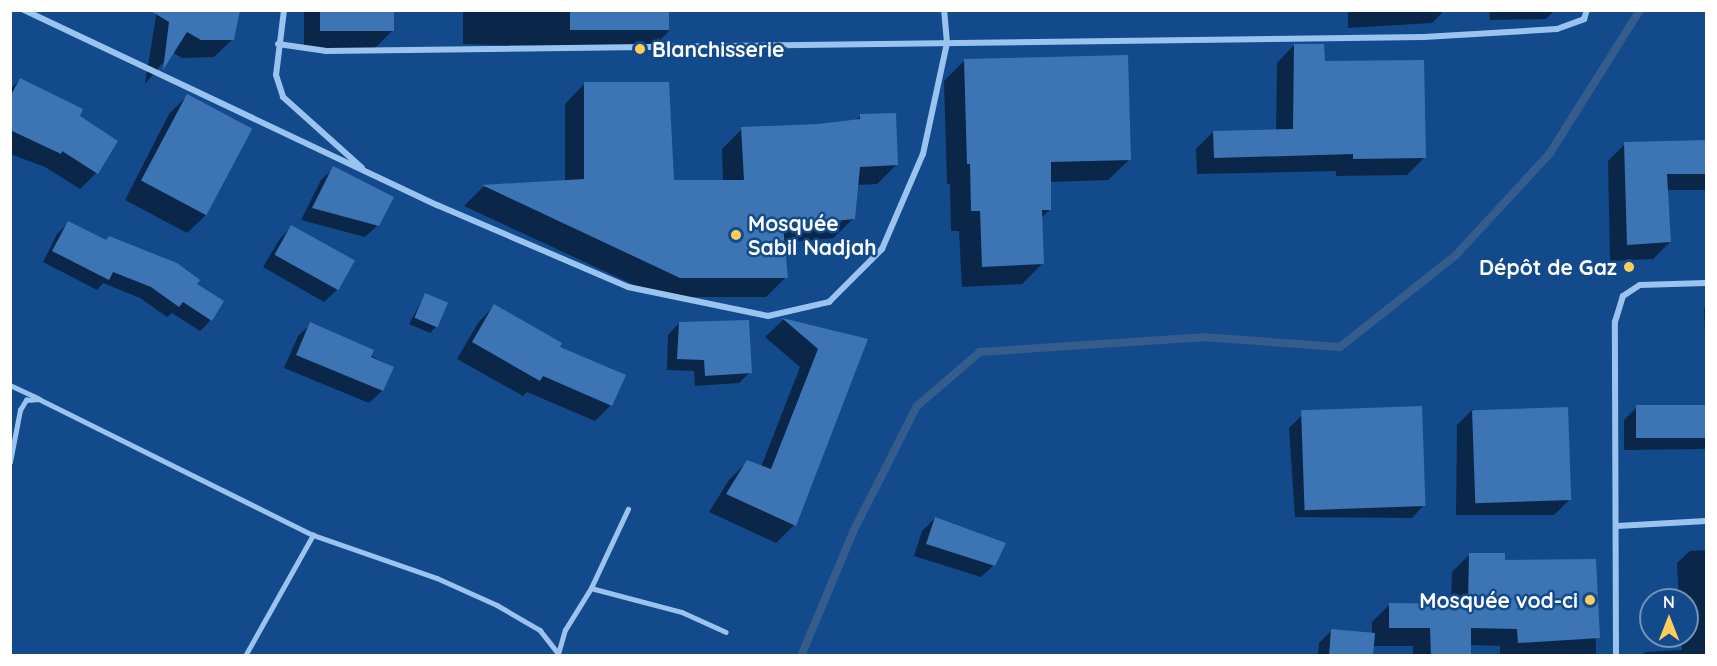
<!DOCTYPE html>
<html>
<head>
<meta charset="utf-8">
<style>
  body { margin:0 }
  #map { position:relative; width:1717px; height:666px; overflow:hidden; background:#134a8b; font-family:Quicksand,sans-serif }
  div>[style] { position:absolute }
  .shadow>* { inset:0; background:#0007 }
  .stream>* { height:8px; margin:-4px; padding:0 4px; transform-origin:4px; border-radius:4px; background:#345d8d }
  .building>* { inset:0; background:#3c74b4; transform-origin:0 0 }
  .service>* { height:4.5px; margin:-2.25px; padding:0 2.25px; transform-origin:2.25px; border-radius:2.25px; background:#9bc3f0 }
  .minor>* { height:6px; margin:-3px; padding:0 3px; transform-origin:3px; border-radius:3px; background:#9bc3f0 }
  .dots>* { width:16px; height:16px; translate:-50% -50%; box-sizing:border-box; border:3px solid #134a8b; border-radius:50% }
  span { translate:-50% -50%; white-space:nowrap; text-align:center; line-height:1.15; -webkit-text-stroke:5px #134a8b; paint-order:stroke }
  .poi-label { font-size:21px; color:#fff; font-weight:700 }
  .left { translate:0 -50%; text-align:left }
  .right { translate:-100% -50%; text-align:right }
  .frame { position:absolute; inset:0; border:12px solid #fff; pointer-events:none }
  .north { position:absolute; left:1639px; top:588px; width:60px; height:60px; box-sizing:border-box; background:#134a8b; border:2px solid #7192b9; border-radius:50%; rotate:0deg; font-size:16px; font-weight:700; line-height:24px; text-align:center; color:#fff }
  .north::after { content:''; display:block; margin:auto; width:21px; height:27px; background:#ffcc5a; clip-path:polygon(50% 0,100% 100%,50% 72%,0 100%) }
</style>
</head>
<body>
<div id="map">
  <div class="shadow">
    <i style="clip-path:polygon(157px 10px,233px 39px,214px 57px,182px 58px,172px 52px,145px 84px)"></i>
    <i style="clip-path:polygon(304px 10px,392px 10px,392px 31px,375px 48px,304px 48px)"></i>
    <i style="clip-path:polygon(463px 10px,668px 10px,669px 31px,651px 49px,463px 44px)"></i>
    <i style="clip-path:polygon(1348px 10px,1445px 10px,1432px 23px,1348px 28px)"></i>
    <i style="clip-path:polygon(1489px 10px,1555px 10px,1546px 19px,1490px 20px)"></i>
    <i style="clip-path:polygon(1294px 45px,1324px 63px,1425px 157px,1407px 175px,1336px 176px,1336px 171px,1197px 174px,1196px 149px,1213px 132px,1276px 131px,1277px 63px)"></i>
    <i style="clip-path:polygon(965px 60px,1129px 160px,1108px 180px,1049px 182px,1050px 210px,1040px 219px,1042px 264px,1022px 284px,962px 287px,959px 231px,951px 231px,950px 184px,947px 184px,944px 81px)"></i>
    <i style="clip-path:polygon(20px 80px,78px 117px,96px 173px,80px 189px,45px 167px,10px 154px,10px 89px)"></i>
    <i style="clip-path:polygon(585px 83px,673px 181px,723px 182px,722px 149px,742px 129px,818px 126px,855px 122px,860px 116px,897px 164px,877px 184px,857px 185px,854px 218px,833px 238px,783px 243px,786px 277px,766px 297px,660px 297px,464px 206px,483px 187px,565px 182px,565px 104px)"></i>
    <i style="clip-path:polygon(187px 96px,206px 215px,187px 233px,125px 200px,169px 114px)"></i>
    <i style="clip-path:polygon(1706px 142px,1706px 190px,1666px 190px,1670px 242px,1653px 259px,1610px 261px,1608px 161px,1625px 144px)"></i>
    <i style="clip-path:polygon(334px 168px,378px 225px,365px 237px,301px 220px,321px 180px)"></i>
    <i style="clip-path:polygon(68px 223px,195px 284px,211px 320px,200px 331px,172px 313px,167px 317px,140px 298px,103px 283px,97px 290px,43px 262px,57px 234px)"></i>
    <i style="clip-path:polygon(291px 227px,353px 262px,337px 290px,324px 302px,263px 267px,279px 240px)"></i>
    <i style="clip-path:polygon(425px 295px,436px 327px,430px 333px,409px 324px)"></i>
    <i style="clip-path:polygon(494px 306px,558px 347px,611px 405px,595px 421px,527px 392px,523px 396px,457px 359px,478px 323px)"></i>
    <i style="clip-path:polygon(1706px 306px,1706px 356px,1704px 309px)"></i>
    <i style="clip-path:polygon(783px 320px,866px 340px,794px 525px,776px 543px,709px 512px,729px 480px,747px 462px,761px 467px,800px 367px,765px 337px)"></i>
    <i style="clip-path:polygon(679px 323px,750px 372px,739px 383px,695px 386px,694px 371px,667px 370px,668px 335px)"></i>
    <i style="clip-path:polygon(311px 324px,392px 367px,382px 391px,369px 403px,284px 368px,298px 336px)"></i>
    <i style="clip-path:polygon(1637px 407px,1706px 407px,1706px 449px,1624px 450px,1624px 420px)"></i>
    <i style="clip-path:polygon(1473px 409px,1570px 499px,1554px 515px,1456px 515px,1457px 425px)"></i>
    <i style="clip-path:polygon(1302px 415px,1424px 505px,1412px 518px,1295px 517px,1289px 428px)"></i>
    <i style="clip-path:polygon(935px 518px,994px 565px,981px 577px,914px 556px,922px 531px)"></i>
    <i style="clip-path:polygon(1706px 550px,1706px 656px,1642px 656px,1645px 652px,1682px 650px,1681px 636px,1687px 636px,1687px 600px,1679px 600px,1677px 563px,1690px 551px)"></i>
    <i style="clip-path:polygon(1470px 554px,1504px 561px,1595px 561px,1596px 656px,1500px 656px,1500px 646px,1470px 645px,1470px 656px,1413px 656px,1413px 646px,1372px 646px,1372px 656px,1318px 656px,1319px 643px,1332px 630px,1372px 635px,1372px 622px,1390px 604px,1451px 605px,1452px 572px)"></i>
  </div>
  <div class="stream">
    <i style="left:801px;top:656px;width:137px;rotate:-67.2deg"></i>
    <i style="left:854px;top:530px;width:139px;rotate:-63.1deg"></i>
    <i style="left:917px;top:406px;width:83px;rotate:-40.6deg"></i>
    <i style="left:980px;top:352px;width:224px;rotate:-3.8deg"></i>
    <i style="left:1203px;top:337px;width:137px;rotate:4.2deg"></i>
    <i style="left:1340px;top:347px;width:148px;rotate:-38.4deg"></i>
    <i style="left:1456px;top:255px;width:139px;rotate:-47.3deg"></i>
    <i style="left:1550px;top:153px;width:169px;rotate:-57.8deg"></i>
  </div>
  <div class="building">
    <i style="clip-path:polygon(149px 10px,240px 10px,234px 40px,201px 40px,187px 32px,163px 70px,169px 22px)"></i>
    <i style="left:320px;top:10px;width:74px;height:21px"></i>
    <i style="left:570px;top:10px;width:99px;height:20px"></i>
    <i style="clip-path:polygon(1294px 44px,1324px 44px,1325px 61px,1424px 60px,1426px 158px,1353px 159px,1353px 154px,1214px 158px,1213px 131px,1293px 129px)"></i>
    <i style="clip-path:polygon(1128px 55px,1131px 160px,1051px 162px,1051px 210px,1042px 210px,1044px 264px,982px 267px,980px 211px,971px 211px,970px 164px,967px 164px,964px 59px)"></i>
    <i style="clip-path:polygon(20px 78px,83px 109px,80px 116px,118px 141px,98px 174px,62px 151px,61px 154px,10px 130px,10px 97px)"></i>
    <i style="clip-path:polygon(584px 82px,669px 82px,674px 180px,744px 180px,741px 127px,818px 124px,860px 119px,860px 114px,896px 113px,898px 165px,860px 167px,855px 219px,783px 226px,788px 278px,680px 278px,482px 185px,584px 179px)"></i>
    <i style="left:187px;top:94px;width:74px;height:98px;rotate:28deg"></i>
    <i style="clip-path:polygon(1707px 140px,1707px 174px,1667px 174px,1671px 242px,1627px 245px,1624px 142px)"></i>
    <i style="clip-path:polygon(333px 166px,394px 197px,379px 226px,312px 208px)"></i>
    <i style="clip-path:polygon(68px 221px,106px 240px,109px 236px,177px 263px,200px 280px,197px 284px,224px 301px,212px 321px,183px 302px,179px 307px,151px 287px,113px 272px,109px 280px,52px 251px)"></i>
    <i style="left:291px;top:225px;width:73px;height:34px;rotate:29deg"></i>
    <i style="left:425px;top:293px;width:25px;height:27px;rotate:23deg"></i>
    <i style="clip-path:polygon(494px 304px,562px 343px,560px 347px,626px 375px,612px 406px,543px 376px,540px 381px,472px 342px)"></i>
    <i style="clip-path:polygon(782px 318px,868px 339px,796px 526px,726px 494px,747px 460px,771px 469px,818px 349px)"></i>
    <i style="clip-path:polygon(749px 320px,752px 373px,705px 376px,704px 360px,677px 359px,679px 322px)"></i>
    <i style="clip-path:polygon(310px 322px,374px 350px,371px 357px,394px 367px,383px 391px,296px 355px)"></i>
    <i style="left:1707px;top:405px;width:33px;height:71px;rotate:90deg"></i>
    <i style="left:1422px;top:406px;width:100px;height:121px;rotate:88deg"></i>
    <i style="left:1568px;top:407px;width:93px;height:96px;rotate:88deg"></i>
    <i style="clip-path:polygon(935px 517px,1006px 543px,995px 566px,926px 544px)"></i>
    <i style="clip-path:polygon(1469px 553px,1505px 553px,1505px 560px,1596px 559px,1600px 638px,1518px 643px,1517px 629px,1471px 628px,1471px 656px,1431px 656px,1430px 628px,1389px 628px,1389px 603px,1468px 604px)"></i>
    <i style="clip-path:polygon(1331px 629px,1375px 633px,1373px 656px,1329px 656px)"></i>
  </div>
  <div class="service">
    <i style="left:10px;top:385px;width:31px;rotate:25deg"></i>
    <i style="left:10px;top:462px;width:53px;rotate:-79.1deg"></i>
    <i style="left:20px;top:410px;width:12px;rotate:-59deg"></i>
    <i style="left:26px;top:400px;width:13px;rotate:-4deg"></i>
    <i style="left:39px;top:399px;width:306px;rotate:26.4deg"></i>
    <i style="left:591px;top:588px;width:87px;rotate:-64.9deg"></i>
    <i style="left:558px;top:654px;width:25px;rotate:-74deg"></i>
    <i style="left:565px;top:630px;width:49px;rotate:-58.2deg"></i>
    <i style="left:591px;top:588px;width:94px;rotate:14.8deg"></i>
    <i style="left:682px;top:612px;width:48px;rotate:24.4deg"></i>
    <i style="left:245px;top:656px;width:139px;rotate:-60.7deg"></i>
    <i style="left:313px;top:535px;width:131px;rotate:19.1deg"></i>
    <i style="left:437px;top:578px;width:66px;rotate:24.2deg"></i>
    <i style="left:497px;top:605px;width:50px;rotate:30.2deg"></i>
    <i style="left:540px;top:630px;width:29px;rotate:52deg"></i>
  </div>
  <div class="minor">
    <i style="left:24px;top:10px;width:457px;rotate:25.3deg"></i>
    <i style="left:437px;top:205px;width:208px;rotate:23.2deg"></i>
    <i style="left:628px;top:287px;width:143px;rotate:11.7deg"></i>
    <i style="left:768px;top:316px;width:63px;rotate:-12.9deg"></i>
    <i style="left:829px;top:302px;width:75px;rotate:-45deg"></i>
    <i style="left:882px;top:249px;width:103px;rotate:-66.7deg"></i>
    <i style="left:923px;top:154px;width:114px;rotate:-77.8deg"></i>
    <i style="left:947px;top:43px;width:33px;rotate:-95deg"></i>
    <i style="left:284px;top:10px;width:65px;rotate:97deg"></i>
    <i style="left:276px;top:75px;width:23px;rotate:72deg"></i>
    <i style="left:283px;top:97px;width:106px;rotate:41.9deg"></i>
    <i style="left:278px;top:44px;width:49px;rotate:8.3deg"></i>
    <i style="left:326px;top:51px;width:1098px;rotate:-0.73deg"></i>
    <i style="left:1424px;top:37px;width:133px;rotate:-3.4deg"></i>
    <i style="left:1557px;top:29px;width:29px;rotate:-20deg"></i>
    <i style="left:1584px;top:19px;width:9px;rotate:-72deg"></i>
    <i style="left:1617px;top:526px;width:89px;rotate:-3.2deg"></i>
    <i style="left:1616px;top:656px;width:334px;rotate:-90.2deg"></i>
    <i style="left:1615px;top:322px;width:27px;rotate:-73deg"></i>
    <i style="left:1623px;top:296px;width:20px;rotate:-33deg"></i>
    <i style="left:1640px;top:285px;width:66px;rotate:-1.7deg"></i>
  </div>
  <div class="dots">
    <i style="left:640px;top:49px;background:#ffcc5a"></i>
    <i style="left:736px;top:235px;background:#ffcc5a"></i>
    <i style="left:1629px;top:267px;background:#ffcc5a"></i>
    <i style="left:1590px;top:600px;background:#ffcc5a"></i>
  </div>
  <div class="poi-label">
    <span class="left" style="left:652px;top:49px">Blanchisserie</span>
    <span class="left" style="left:748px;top:235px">Mosquée<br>Sabil Nadjah</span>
    <span class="right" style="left:1617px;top:267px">Dépôt de Gaz</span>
    <span class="right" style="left:1578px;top:600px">Mosquée vod-ci</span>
  </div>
  <div class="frame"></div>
  <div class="north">N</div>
</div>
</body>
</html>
